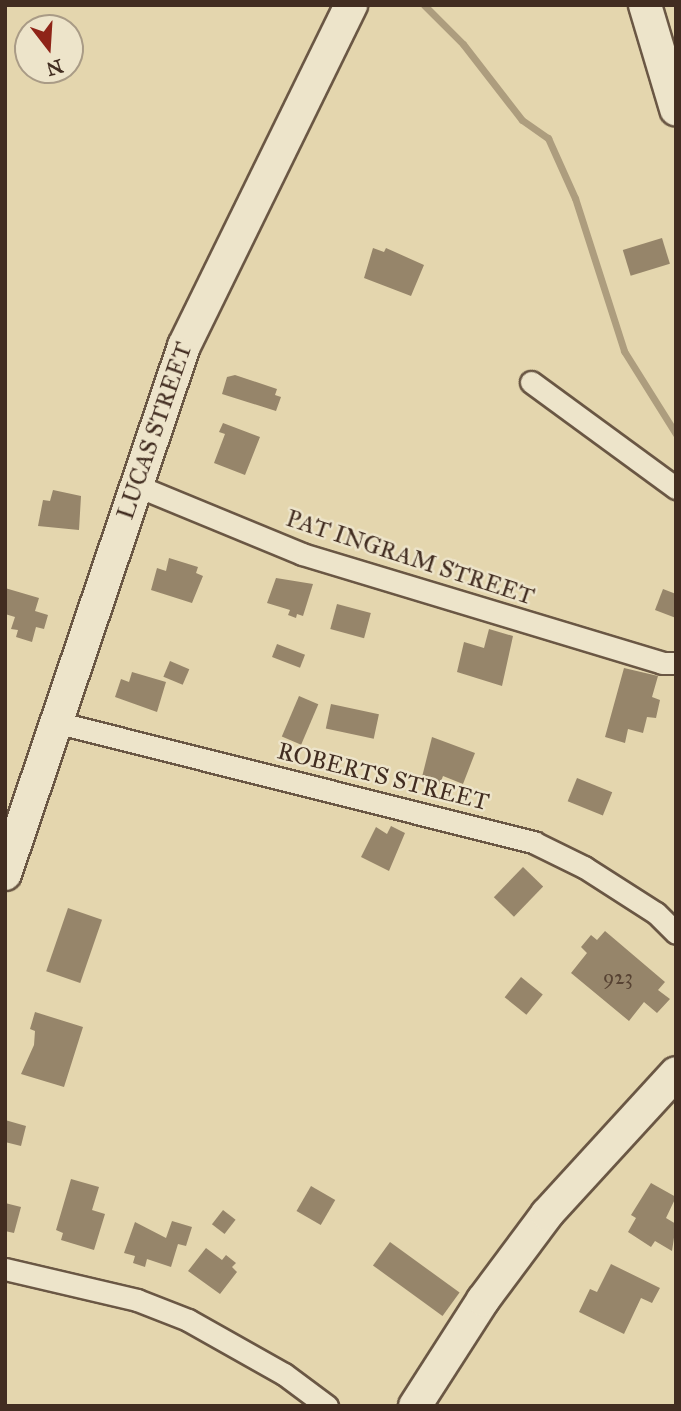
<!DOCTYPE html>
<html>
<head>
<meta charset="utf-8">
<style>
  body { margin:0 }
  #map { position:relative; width:681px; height:1411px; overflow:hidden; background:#e4d6ae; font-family:"IM FELL Great Primer",serif }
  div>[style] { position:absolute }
  .stream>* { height:7px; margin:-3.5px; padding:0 3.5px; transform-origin:3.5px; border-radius:3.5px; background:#ad9d7e }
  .building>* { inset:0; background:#96856a; transform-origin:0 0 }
  .roads { filter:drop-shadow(2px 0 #6a5744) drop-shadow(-2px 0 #6a5744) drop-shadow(0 2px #6a5744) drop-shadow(0 -2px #6a5744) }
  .street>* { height:21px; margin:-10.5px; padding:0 10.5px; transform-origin:10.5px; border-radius:10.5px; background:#ede4ca }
  .secondary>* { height:32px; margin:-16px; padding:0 16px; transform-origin:16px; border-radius:16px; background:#ede4ca }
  span { translate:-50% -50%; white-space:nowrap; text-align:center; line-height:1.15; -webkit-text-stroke:5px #ede4ca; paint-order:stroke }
  .number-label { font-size:21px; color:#574333 }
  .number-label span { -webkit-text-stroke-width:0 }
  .street-label { font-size:24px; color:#422d21 }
  .frame { position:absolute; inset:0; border:7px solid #422d21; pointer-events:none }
  .north { position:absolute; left:14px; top:14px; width:70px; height:70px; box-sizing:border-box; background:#ede4ca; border:2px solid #a99b86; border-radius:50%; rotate:163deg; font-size:19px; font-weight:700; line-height:28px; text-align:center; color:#422d21 }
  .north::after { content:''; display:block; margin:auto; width:24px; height:32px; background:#8f2418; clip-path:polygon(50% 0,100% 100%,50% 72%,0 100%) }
</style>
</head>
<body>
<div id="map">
  <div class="stream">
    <i style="left:424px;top:5px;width:55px;rotate:45deg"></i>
    <i style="left:463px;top:44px;width:96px;rotate:52.2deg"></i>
    <i style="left:522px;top:120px;width:32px;rotate:35deg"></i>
    <i style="left:548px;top:138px;width:66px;rotate:65.8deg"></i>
    <i style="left:575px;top:198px;width:161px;rotate:72.2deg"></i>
    <i style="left:624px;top:351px;width:98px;rotate:57.9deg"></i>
  </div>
  <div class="building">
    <i style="left:662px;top:238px;width:27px;height:41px;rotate:73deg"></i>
    <i style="clip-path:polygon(373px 248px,384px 252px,386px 248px,424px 265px,411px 296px,364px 278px)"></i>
    <i style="clip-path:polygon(235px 375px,277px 389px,275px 395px,281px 397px,276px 411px,222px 394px,227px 377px)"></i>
    <i style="clip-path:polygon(223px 423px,260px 437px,245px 475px,214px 463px,225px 434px,219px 432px)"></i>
    <i style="clip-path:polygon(53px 490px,81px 496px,79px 530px,38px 526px,43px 500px,50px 501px)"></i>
    <i style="clip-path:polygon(169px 558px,198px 567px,196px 573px,203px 576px,192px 603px,151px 590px,157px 568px,166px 571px)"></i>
    <i style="clip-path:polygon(276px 578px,313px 584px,303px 616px,297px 614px,296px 618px,288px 615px,290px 610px,267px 603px)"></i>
    <i style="clip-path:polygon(5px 588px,39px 598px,35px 611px,48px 615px,44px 629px,36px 627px,32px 642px,16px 637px,18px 630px,11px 629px,15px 617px,5px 614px)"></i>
    <i style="clip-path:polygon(663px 589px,676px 594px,676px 618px,655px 610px)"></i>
    <i style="left:337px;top:604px;width:35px;height:26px;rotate:15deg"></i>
    <i style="clip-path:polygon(489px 629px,513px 636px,502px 686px,457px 672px,464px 642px,484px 648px)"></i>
    <i style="left:277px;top:644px;width:30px;height:14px;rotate:21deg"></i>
    <i style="left:170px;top:661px;width:21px;height:17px;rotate:23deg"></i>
    <i style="clip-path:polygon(624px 668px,658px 676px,652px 697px,660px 700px,656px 718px,647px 717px,643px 733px,628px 729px,625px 743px,605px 737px)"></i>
    <i style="clip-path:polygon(132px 672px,166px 682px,157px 712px,115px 697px,121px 679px,129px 682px)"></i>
    <i style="left:299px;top:696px;width:21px;height:44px;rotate:23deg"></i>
    <i style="left:331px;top:704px;width:49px;height:25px;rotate:12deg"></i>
    <i style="clip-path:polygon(432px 737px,475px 753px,463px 784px,443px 776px,440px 784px,422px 777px)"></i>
    <i style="left:577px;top:778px;width:38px;height:25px;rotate:22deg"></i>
    <i style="clip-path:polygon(391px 826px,405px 833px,389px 871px,361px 857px,376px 827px,387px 834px)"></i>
    <i style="left:523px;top:867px;width:28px;height:42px;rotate:44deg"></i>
    <i style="left:68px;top:908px;width:36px;height:67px;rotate:19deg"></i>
    <i style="clip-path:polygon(605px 931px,665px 982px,658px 990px,670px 999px,657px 1013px,644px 1002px,629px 1021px,571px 973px,587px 953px,581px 947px,591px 935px,597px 940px)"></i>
    <i style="left:521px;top:977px;width:28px;height:26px;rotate:39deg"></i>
    <i style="clip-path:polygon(35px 1012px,83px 1027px,64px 1087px,21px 1074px,34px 1045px,35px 1031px,30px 1029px)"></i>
    <i style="clip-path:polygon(5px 1120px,26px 1126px,21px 1146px,5px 1142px)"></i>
    <i style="clip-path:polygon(71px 1179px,99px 1187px,92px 1210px,105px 1214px,94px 1250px,61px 1240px,63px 1233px,56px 1230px)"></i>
    <i style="clip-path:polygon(651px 1183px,676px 1197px,666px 1218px,676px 1224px,672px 1251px,655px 1241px,651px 1247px,628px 1232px,636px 1218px,631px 1215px)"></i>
    <i style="left:311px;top:1186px;width:28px;height:29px;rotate:30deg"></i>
    <i style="clip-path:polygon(5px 1203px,21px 1207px,14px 1233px,5px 1231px)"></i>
    <i style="left:223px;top:1210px;width:16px;height:18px;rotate:38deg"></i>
    <i style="clip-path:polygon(172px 1221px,192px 1227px,186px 1246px,178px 1244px,171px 1267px,147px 1259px,145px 1267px,133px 1263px,135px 1256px,124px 1253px,135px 1222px,166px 1238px)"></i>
    <i style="left:390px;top:1242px;width:86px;height:29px;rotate:36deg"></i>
    <i style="clip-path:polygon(206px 1248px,222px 1260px,226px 1255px,236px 1263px,232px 1267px,237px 1272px,220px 1294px,188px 1271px)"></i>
    <i style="clip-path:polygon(611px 1264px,660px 1288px,652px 1303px,641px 1298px,624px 1334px,579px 1312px,590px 1289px,597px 1292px)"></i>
  </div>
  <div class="roads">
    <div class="street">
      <i style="left:531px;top:382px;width:180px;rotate:36.2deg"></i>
      <i style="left:135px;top:485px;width:181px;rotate:22.4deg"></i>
      <i style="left:302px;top:554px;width:376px;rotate:16.8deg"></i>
      <i style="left:662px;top:663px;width:14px"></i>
      <i style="left:55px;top:722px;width:495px;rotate:14.1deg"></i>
      <i style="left:535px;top:843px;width:55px;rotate:26.1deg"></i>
      <i style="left:584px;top:867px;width:85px;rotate:32.6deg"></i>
      <i style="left:656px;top:913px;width:28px;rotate:45deg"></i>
      <i style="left:5px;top:1269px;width:136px;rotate:13.2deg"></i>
      <i style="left:137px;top:1300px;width:55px;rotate:21.4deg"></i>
      <i style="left:188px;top:1320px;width:110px;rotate:29.4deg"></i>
      <i style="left:284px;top:1374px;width:54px;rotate:36.7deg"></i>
    </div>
    <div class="secondary">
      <i style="left:645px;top:5px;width:109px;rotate:73.4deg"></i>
      <i style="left:5px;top:874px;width:558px;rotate:-71.27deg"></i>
      <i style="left:184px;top:346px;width:380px;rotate:-63.9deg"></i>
      <i style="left:415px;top:1406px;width:126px;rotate:-57.3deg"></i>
      <i style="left:483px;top:1300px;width:107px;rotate:-53.3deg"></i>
      <i style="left:547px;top:1214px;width:191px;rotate:-47.5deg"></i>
    </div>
  </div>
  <div class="number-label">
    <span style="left:618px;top:977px">923</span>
  </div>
  <div class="street-label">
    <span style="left:155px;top:431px;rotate:-71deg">LUCAS STREET</span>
    <span style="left:410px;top:558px;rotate:18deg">PAT INGRAM STREET</span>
    <span style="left:383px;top:777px;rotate:14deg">ROBERTS STREET</span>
  </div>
  <div class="frame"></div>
  <div class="north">N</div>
</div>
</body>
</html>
